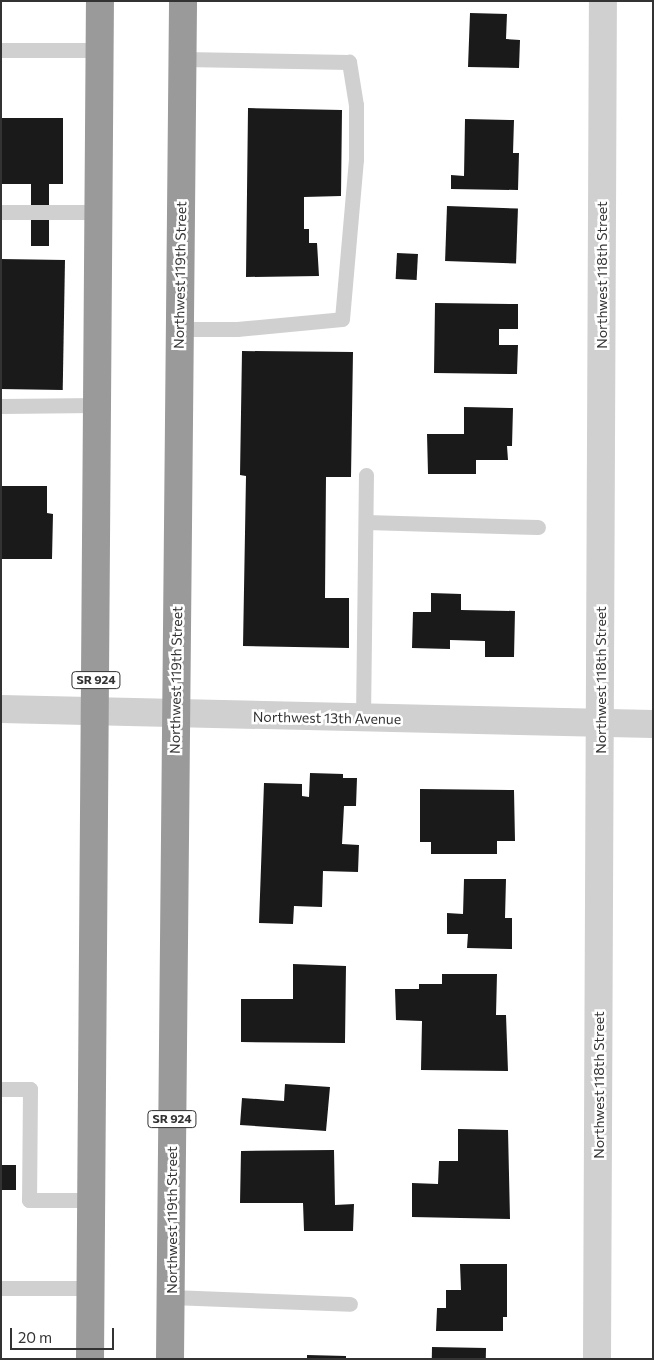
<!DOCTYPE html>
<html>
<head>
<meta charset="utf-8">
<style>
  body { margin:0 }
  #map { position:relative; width:654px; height:1360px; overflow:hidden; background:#fff; font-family:Commissioner,sans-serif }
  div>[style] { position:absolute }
  .building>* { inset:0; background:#1a1a1a; transform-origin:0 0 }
  .lane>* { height:15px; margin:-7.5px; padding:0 7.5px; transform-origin:7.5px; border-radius:7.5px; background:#d0d0d0 }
  .street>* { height:28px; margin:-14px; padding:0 14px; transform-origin:14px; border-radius:14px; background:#d0d0d0 }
  .highway>* { height:28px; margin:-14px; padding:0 14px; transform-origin:14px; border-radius:14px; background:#9a9a9a }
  span { translate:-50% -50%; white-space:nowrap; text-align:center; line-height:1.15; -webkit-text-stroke:5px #fff; paint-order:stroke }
  .shield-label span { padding:1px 4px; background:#fff; border:1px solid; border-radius:4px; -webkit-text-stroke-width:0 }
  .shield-label { font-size:12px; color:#333; font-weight:700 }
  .street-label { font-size:14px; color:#333 }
  .frame { position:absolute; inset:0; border:2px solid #333; pointer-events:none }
  .scale { position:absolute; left:10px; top:1328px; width:104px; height:22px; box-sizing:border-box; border:2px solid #333; border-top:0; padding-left:6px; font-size:15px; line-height:18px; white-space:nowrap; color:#333; -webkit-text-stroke:4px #fff; paint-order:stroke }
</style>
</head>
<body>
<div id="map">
  <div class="building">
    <i style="clip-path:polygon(470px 13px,507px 14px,506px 39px,520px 40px,519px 68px,468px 67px)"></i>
    <i style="clip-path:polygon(248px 108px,342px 110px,341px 196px,304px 197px,304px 229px,309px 229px,309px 243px,317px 243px,319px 276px,246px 277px)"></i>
    <i style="clip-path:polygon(1px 118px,63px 118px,63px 184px,49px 184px,49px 246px,31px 246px,31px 184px,1px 184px)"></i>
    <i style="clip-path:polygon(465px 119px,514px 120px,513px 153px,519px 153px,518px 190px,451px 189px,451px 175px,464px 176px)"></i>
    <i style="left:447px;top:206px;width:71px;height:55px;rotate:2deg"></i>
    <i style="left:397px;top:253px;width:21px;height:26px;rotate:3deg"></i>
    <i style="left:1px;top:259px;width:64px;height:130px;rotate:1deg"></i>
    <i style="clip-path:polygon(435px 303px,518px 304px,518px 329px,499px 329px,499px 345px,518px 345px,517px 374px,434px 373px)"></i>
    <i style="clip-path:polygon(242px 351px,353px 352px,351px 477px,326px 477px,325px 598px,349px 598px,349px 648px,243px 646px,246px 476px,240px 475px)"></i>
    <i style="clip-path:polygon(464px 407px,513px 408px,512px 446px,507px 446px,508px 460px,476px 460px,476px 474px,428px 474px,427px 434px,464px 434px)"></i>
    <i style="clip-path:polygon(1px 486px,47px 486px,47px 513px,53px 514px,52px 559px,1px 559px)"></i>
    <i style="clip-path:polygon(431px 593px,461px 594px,461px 610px,515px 611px,514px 657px,485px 657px,485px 641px,450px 640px,450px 649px,412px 648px,413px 612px,431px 612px)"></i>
    <i style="clip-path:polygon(310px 773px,343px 774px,343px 778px,357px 778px,356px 806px,344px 806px,342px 844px,359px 845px,358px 872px,323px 871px,322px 907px,294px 906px,293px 924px,259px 923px,264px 783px,302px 784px,302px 796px,309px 797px)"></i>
    <i style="clip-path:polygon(420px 789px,514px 790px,515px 841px,497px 841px,497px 854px,431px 854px,431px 842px,420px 842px)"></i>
    <i style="clip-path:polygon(464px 879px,506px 879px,505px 918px,512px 918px,512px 949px,467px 948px,468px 934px,447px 934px,447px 913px,463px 914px)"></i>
    <i style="clip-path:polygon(293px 964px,346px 966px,345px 1043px,241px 1042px,241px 999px,293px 999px)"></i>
    <i style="clip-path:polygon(442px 974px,497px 974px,496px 1015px,506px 1015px,508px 1071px,421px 1070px,422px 1021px,396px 1020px,395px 989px,419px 989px,419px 984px,442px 984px)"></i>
    <i style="clip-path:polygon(285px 1084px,330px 1087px,326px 1131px,240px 1125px,242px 1098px,284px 1101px)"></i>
    <i style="clip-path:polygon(458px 1129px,508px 1130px,510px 1219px,412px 1217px,412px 1183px,438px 1184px,439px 1161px,458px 1161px)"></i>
    <i style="clip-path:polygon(334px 1150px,335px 1205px,354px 1204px,353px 1231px,304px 1231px,303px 1203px,240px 1203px,241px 1151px)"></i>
    <i style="left:1px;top:1165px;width:15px;height:25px"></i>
    <i style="clip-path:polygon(460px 1264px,507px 1264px,507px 1317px,503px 1317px,503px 1331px,436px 1331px,437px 1308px,446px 1308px,446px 1290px,461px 1290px)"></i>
    <i style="left:432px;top:1347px;width:54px;height:12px;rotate:1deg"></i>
    <i style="clip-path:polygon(307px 1355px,346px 1356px,346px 1359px,307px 1359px)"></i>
  </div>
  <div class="lane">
    <i style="left:1px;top:50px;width:98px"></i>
    <i style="left:1px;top:212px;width:97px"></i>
    <i style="left:179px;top:329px;width:58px"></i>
    <i style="left:237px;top:329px;width:105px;rotate:-5.4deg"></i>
    <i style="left:342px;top:319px;width:160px;rotate:-85deg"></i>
    <i style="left:356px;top:160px;width:55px;rotate:-90deg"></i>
    <i style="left:356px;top:105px;width:44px;rotate:-99.2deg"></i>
    <i style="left:349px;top:62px;width:166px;rotate:-179deg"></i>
    <i style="left:1px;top:406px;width:96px;rotate:-0.6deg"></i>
    <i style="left:366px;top:522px;width:172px;rotate:1.7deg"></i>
    <i style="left:363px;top:718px;width:243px;rotate:-89.3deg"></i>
    <i style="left:1px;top:1089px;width:29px"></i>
    <i style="left:30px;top:1089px;width:111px;rotate:90.5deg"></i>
    <i style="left:29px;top:1200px;width:63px"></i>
    <i style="left:1px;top:1288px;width:90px"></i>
    <i style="left:171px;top:1297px;width:179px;rotate:2.2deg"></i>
  </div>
  <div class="street">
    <i style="left:1px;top:709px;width:652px;rotate:1.32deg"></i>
    <i style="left:597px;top:1359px;width:1358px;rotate:-89.75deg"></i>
  </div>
  <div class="highway">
    <i style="left:90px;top:1359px;width:1358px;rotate:-89.58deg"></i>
    <i style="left:170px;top:1359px;width:1358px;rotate:-89.45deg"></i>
  </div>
  <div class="shield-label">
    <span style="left:96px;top:680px">SR 924</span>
    <span style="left:172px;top:1119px">SR 924</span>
  </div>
  <div class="street-label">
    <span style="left:180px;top:275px;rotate:-89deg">Northwest 119th Street</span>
    <span style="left:602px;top:275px;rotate:-90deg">Northwest 118th Street</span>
    <span style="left:176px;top:680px;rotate:-89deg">Northwest 119th Street</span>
    <span style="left:601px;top:680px;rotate:-90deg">Northwest 118th Street</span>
    <span style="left:327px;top:718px;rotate:1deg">Northwest 13th Avenue</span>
    <span style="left:599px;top:1085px;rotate:-90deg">Northwest 118th Street</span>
    <span style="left:172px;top:1220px;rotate:-90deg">Northwest 119th Street</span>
  </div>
  <div class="frame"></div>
  <div class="scale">20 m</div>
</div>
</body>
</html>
